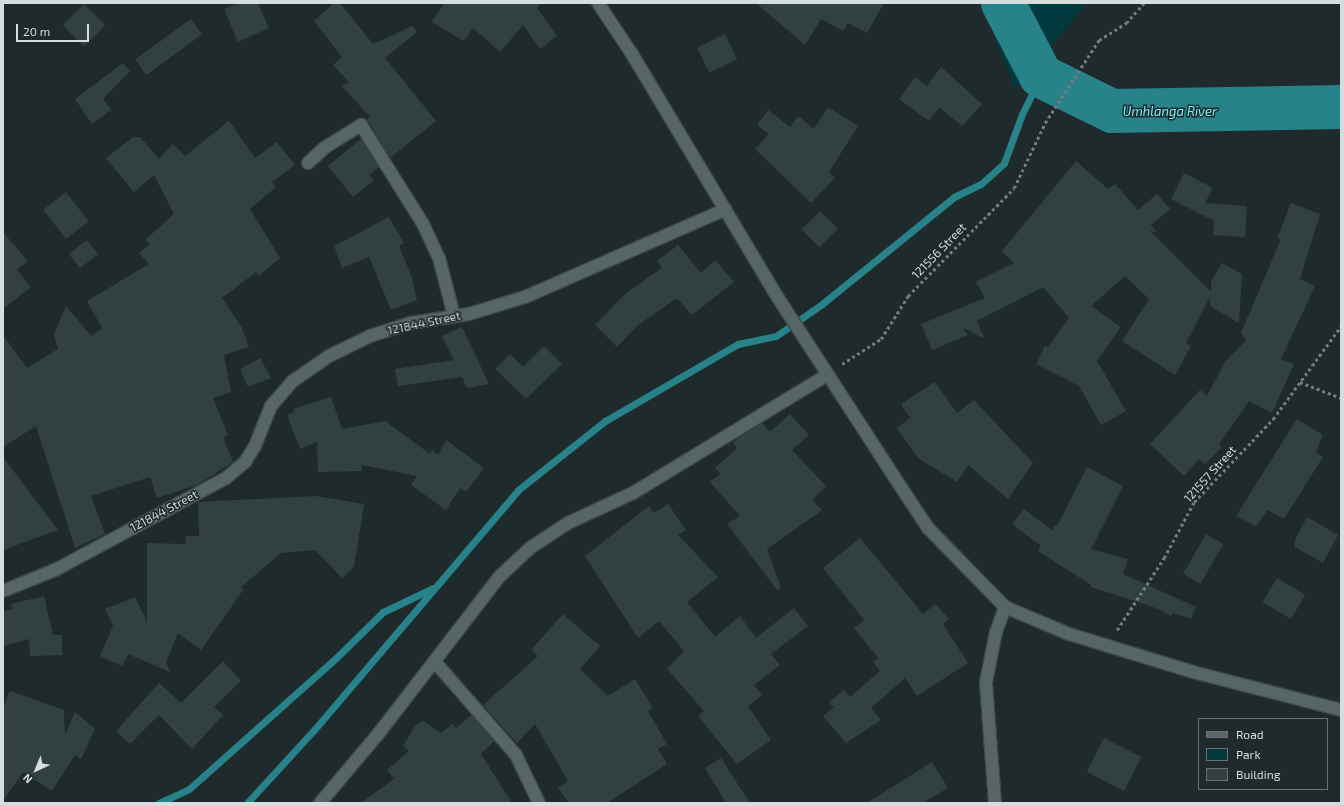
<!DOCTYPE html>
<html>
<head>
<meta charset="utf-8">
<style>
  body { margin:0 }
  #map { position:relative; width:1344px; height:806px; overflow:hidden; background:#1e2a2b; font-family:"Exo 2",sans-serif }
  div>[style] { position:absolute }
  .green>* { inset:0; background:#01393e }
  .stream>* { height:7px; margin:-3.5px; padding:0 3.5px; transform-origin:3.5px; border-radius:3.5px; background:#288289 }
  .river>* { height:44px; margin:-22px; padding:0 22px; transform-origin:22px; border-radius:22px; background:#288289 }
  .building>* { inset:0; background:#334041; transform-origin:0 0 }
  .path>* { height:2.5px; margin-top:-1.25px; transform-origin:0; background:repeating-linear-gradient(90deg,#737d7e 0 3px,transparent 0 6px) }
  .roads { filter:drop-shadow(1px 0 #3d4748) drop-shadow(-1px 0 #3d4748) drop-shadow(0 1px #3d4748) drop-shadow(0 -1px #3d4748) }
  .minor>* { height:12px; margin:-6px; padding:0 6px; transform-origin:6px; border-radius:6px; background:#576566 }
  span { translate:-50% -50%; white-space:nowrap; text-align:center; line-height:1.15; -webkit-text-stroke:3px #1e2a2b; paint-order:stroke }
  .street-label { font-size:12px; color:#d5dddd }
  .water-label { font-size:13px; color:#7bf0fa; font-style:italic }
  .frame { position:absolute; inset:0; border:4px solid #d5dddd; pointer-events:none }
  .legend { position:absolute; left:1198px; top:718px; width:130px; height:72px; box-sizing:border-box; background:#1e2a2b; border:1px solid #677272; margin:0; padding:5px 7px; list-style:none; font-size:12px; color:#d5dddd }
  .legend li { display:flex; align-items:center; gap:8px; height:20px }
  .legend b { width:20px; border:1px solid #677272 }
  .north { position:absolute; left:16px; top:750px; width:40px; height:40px; -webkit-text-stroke:3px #1e2a2b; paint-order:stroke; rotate:224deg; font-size:11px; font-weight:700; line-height:16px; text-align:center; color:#d5dddd }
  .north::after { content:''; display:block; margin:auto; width:14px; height:18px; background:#d5dddd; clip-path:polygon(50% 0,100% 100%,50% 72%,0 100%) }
  .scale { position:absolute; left:16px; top:24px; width:73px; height:18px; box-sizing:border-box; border:2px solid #d5dddd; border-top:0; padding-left:5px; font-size:12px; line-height:14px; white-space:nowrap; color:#d5dddd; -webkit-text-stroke:3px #1e2a2b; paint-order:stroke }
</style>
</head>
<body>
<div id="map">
  <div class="green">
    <i style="clip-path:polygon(981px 3px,1087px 3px,1015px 89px)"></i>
  </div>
  <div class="stream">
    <i style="left:159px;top:803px;width:33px;rotate:-25deg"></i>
    <i style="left:189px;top:789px;width:197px;rotate:-41.7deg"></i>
    <i style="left:336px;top:658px;width:66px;rotate:-44.4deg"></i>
    <i style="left:383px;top:612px;width:55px;rotate:-25.6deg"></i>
    <i style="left:247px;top:803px;width:99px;rotate:-47.5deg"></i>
    <i style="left:314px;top:730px;width:315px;rotate:-49.6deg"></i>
    <i style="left:518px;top:490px;width:111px;rotate:-38.4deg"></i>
    <i style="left:605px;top:421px;width:154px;rotate:-30.1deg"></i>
    <i style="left:738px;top:344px;width:39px;rotate:-12deg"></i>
    <i style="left:776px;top:336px;width:56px;rotate:-34.8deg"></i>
    <i style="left:822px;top:304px;width:170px;rotate:-39deg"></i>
    <i style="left:954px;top:197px;width:30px;rotate:-26deg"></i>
    <i style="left:981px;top:184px;width:31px;rotate:-42deg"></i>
    <i style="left:1004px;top:163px;width:52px;rotate:-69.8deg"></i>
    <i style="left:1022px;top:114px;width:42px;rotate:-63.4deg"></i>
  </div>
  <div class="river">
    <i style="left:1003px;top:3px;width:82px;rotate:62.5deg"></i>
    <i style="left:1041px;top:76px;width:79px;rotate:26.2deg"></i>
    <i style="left:1112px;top:111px;width:229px;rotate:-1deg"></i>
  </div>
  <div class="building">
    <i style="clip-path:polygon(238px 3px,258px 3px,269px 28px,238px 42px,224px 9px)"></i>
    <i style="clip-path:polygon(334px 3px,340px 3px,373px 44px,413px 26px,417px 32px,385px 58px,436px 121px,390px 158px,367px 119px,370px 117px,342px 86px,349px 82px,333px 65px,342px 57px,314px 21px)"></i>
    <i style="clip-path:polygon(444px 3px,542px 3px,537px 8px,557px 36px,540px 49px,523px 25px,500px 52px,473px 28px,464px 41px,432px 22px)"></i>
    <i style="clip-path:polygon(756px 3px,884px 3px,867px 33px,848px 23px,843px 31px,821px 19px,805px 45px)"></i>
    <i style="left:84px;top:4px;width:30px;height:30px;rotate:45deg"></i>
    <i style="left:191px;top:19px;width:19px;height:69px;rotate:54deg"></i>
    <i style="left:725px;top:34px;width:28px;height:31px;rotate:64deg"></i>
    <i style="clip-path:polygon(123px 63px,130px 71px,103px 99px,111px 110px,92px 124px,75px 99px)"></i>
    <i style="clip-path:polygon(941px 67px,982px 104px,962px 126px,939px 107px,929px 121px,899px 99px,915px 77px,927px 86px)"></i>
    <i style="clip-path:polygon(828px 107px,858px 126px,829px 172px,835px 178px,811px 203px,755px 149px,769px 134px,757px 125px,768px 110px,790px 127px,798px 116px,814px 129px)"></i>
    <i style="clip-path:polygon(229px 121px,255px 158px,277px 142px,295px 165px,272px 182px,276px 187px,250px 209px,280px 258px,259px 276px,256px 272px,222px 298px,241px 326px,249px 347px,224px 355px,231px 392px,213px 398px,228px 435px,223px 437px,233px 462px,197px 485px,157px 498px,150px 477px,91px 496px,105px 534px,75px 548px,36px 426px,3px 447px,3px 335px,27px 368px,58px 349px,54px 334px,66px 306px,91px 336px,102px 328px,87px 301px,149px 264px,139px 253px,150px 244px,145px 240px,174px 214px,154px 175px,134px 192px,106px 158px,133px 137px,140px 137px,159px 159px,173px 144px,185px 156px)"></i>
    <i style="clip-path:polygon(361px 139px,379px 167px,369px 175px,374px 180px,353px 197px,328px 166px)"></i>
    <i style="clip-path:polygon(1076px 161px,1108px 189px,1115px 184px,1138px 210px,1157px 194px,1170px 209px,1151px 225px,1157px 232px,1150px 231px,1211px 292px,1211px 282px,1222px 263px,1242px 274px,1239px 323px,1210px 306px,1210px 297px,1186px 343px,1191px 346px,1175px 375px,1122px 341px,1149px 299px,1125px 276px,1091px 306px,1121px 327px,1097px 361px,1126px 411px,1101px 425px,1079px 386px,1036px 364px,1045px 346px,1048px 347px,1069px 318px,1043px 287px,977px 321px,985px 339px,963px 328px,968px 335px,932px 350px,921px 324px,985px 298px,976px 282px,1014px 263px,1002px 251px)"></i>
    <i style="clip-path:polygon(1184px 173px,1213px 188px,1205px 203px,1247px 206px,1245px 237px,1213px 235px,1214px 221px,1171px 199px)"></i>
    <i style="left:66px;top:192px;width:37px;height:29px;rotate:52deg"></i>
    <i style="clip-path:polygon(1291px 203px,1320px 214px,1300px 279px,1315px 286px,1281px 359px,1294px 364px,1272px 413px,1249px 401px,1219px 444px,1222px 447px,1205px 464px,1199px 459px,1184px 476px,1150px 444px,1200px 390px,1207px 396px,1225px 362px,1246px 340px,1241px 333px,1281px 239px,1277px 239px)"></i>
    <i style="left:820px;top:211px;width:25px;height:26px;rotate:45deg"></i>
    <i style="clip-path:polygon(389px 217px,404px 243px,399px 246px,412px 278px,417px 300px,391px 310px,369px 257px,342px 268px,334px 246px)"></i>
    <i style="clip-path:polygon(3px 232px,28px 261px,17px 270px,31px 287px,3px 309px)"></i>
    <i style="left:87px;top:240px;width:18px;height:23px;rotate:52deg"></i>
    <i style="clip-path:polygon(678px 245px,701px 273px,715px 260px,734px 282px,692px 315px,677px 298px,638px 325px,617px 347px,595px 325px,626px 293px,662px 268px,657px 261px)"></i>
    <i style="clip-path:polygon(462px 327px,489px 384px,467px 388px,462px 377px,398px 386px,395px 369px,454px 360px,442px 336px)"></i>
    <i style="clip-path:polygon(544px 346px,562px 364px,526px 399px,495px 369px,510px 354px,523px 367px)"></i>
    <i style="clip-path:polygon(260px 358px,271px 378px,248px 387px,240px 369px)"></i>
    <i style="clip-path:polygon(935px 382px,957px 413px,974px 400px,1033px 463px,1008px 499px,968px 465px,957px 482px,918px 458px,897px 428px,910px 418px,901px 404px)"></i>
    <i style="clip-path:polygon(331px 397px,342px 429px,385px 421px,430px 454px,432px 450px,438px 455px,446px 440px,484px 468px,466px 492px,460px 488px,446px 510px,411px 485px,417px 476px,362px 465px,362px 471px,318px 472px,317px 442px,300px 449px,287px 415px,295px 412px,293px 409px)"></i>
    <i style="clip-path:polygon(790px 414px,809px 435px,792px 450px,826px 486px,812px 500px,822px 510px,767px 549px,781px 588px,777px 590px,727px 524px,740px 516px,710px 482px,720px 474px,715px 468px,737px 448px,733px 443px,739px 437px,762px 423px,770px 432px)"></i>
    <i style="clip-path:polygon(1297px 419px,1323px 435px,1316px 452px,1323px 457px,1284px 519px,1268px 510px,1256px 526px,1236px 516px)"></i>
    <i style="clip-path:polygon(3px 457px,58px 530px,3px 550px)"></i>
    <i style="clip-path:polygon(1087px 467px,1123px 486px,1091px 549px,1128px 559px,1123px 574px,1196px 607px,1191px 619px,1173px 613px,1171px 616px,1153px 607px,1091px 587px,1091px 585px,1038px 551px,1041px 546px,1012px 524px,1024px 509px,1052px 530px,1055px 525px,1057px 526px)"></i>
    <i style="clip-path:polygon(316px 496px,364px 504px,354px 567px,342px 578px,315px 550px,281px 553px,241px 587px,243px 590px,201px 650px,178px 633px,166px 662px,170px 672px,128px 654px,122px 666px,100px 656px,113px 626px,105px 609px,135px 597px,147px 622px,147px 543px,186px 544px,185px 536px,199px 536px,198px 502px)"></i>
    <i style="clip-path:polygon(668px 504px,686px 530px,678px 535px,718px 577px,687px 602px,715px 637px,740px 616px,756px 638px,794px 608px,808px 626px,771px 654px,780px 665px,754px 685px,762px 695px,748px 706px,771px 740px,737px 764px,698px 716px,704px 711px,667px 669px,684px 651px,659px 621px,638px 638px,585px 556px,649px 506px,654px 513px)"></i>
    <i style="clip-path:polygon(1307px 517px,1338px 535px,1323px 563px,1295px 547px,1295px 540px)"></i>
    <i style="left:1206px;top:534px;width:20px;height:46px;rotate:30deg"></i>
    <i style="clip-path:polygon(860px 538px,923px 614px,935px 604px,949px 619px,943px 624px,968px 663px,917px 696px,905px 678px,871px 708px,881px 720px,846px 743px,823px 716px,834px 707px,829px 702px,844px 690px,850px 697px,880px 671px,873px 662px,878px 658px,854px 628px,864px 620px,823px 568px)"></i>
    <i style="left:1277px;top:578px;width:33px;height:28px;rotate:31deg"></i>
    <i style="clip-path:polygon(44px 596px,53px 635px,62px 635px,62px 655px,30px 656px,29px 639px,3px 646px,3px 612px,12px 609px,11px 604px)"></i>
    <i style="clip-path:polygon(563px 614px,600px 646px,580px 669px,608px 696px,635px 679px,653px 708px,648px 711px,667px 744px,658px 749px,667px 764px,607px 803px,569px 803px,558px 788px,568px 781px,535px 724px,517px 743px,483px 705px,538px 656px,531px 650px)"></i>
    <i style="clip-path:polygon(223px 661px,241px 681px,214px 707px,223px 715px,192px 749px,159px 715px,130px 744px,116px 731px,159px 683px,181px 703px)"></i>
    <i style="clip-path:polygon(10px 691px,64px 710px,65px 735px,75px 712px,95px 729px,81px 759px,75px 755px,52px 791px,23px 772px,3px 801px,3px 707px)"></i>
    <i style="clip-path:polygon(471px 715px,494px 741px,481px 754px,512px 803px,361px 803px,394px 779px,387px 770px,409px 751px,403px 746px,415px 726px,423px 721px,441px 733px,452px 724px,456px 728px)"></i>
    <i style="left:1104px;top:738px;width:42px;height:38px;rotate:27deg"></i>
    <i style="clip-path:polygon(721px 758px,750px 803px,726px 803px,705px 768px)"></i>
    <i style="clip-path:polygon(932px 762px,948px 788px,923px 803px,867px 803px)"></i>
  </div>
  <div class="path">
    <i style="left:842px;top:364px;width:46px;rotate:-32.7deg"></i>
    <i style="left:881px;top:339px;width:51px;rotate:-57.9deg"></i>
    <i style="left:908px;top:296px;width:151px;rotate:-45.5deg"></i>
    <i style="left:1014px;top:188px;width:72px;rotate:-64.5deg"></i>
    <i style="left:1045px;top:123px;width:99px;rotate:-57deg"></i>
    <i style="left:1099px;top:40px;width:32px;rotate:-32deg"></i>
    <i style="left:1126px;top:23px;width:27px;rotate:-48deg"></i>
    <i style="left:1300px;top:382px;width:44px;rotate:21.3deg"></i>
    <i style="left:1117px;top:630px;width:86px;rotate:-56.9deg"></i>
    <i style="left:1164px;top:558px;width:64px;rotate:-61.8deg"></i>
    <i style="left:1194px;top:502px;width:115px;rotate:-46.4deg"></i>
    <i style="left:1273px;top:419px;width:115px;rotate:-53.8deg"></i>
  </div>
  <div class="roads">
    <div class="minor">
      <i style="left:598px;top:3px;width:61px;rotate:56.3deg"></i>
      <i style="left:632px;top:54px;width:275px;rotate:59.1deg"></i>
      <i style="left:773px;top:290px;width:224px;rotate:57deg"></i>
      <i style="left:895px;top:478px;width:60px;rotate:56.6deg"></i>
      <i style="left:928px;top:528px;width:110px;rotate:45.7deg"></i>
      <i style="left:1005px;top:607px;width:69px;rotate:22.9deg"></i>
      <i style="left:1069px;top:634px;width:130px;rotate:17deg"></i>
      <i style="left:1193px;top:672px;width:153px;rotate:14.4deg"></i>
      <i style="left:308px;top:163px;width:22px;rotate:-43deg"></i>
      <i style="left:324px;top:148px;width:44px;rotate:-31.9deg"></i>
      <i style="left:361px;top:125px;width:117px;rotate:57.9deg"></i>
      <i style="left:423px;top:224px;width:38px;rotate:65deg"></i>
      <i style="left:439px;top:258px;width:60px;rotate:75.5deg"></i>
      <i style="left:3px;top:591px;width:58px;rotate:-22.2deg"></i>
      <i style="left:57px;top:569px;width:192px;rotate:-28.3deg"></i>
      <i style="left:226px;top:478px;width:25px;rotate:-40deg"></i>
      <i style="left:245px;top:462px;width:19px;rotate:-58deg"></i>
      <i style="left:255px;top:446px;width:43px;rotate:-68.2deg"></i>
      <i style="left:271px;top:406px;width:33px;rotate:-49deg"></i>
      <i style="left:293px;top:381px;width:44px;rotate:-34.8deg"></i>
      <i style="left:329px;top:356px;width:46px;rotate:-26deg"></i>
      <i style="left:370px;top:336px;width:43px;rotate:-17.6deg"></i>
      <i style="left:411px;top:323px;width:59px;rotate:-8.8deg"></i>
      <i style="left:469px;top:314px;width:59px;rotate:-16.9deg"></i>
      <i style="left:525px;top:297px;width:219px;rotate:-23.6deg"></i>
      <i style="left:435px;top:662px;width:123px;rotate:48.9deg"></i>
      <i style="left:516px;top:755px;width:53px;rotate:64.4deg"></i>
      <i style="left:320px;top:803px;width:92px;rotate:-49.9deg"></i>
      <i style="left:379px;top:733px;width:198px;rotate:-52.4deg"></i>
      <i style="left:500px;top:576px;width:41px;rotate:-43deg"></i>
      <i style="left:530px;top:548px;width:45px;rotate:-33.3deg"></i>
      <i style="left:568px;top:523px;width:72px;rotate:-24.8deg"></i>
      <i style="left:633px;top:493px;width:227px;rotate:-31.3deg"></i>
      <i style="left:995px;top:803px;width:121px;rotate:-94.3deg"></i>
      <i style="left:986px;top:682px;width:51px;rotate:-78.7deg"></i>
      <i style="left:996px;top:632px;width:27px;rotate:-70deg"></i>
    </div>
  </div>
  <div class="street-label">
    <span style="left:939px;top:251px;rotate:-46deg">121556 Street</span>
    <span style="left:424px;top:323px;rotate:-12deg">121844 Street</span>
    <span style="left:1210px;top:474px;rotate:-48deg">121557 Street</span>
    <span style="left:164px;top:511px;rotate:-28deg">121844 Street</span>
  </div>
  <div class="water-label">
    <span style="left:1170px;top:111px">Umhlanga River</span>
  </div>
  <div class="frame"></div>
  <ul class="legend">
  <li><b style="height:5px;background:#576566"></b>Road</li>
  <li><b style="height:11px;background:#01393e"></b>Park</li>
  <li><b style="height:11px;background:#334041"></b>Building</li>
  </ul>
  <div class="north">N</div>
  <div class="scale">20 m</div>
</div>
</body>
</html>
